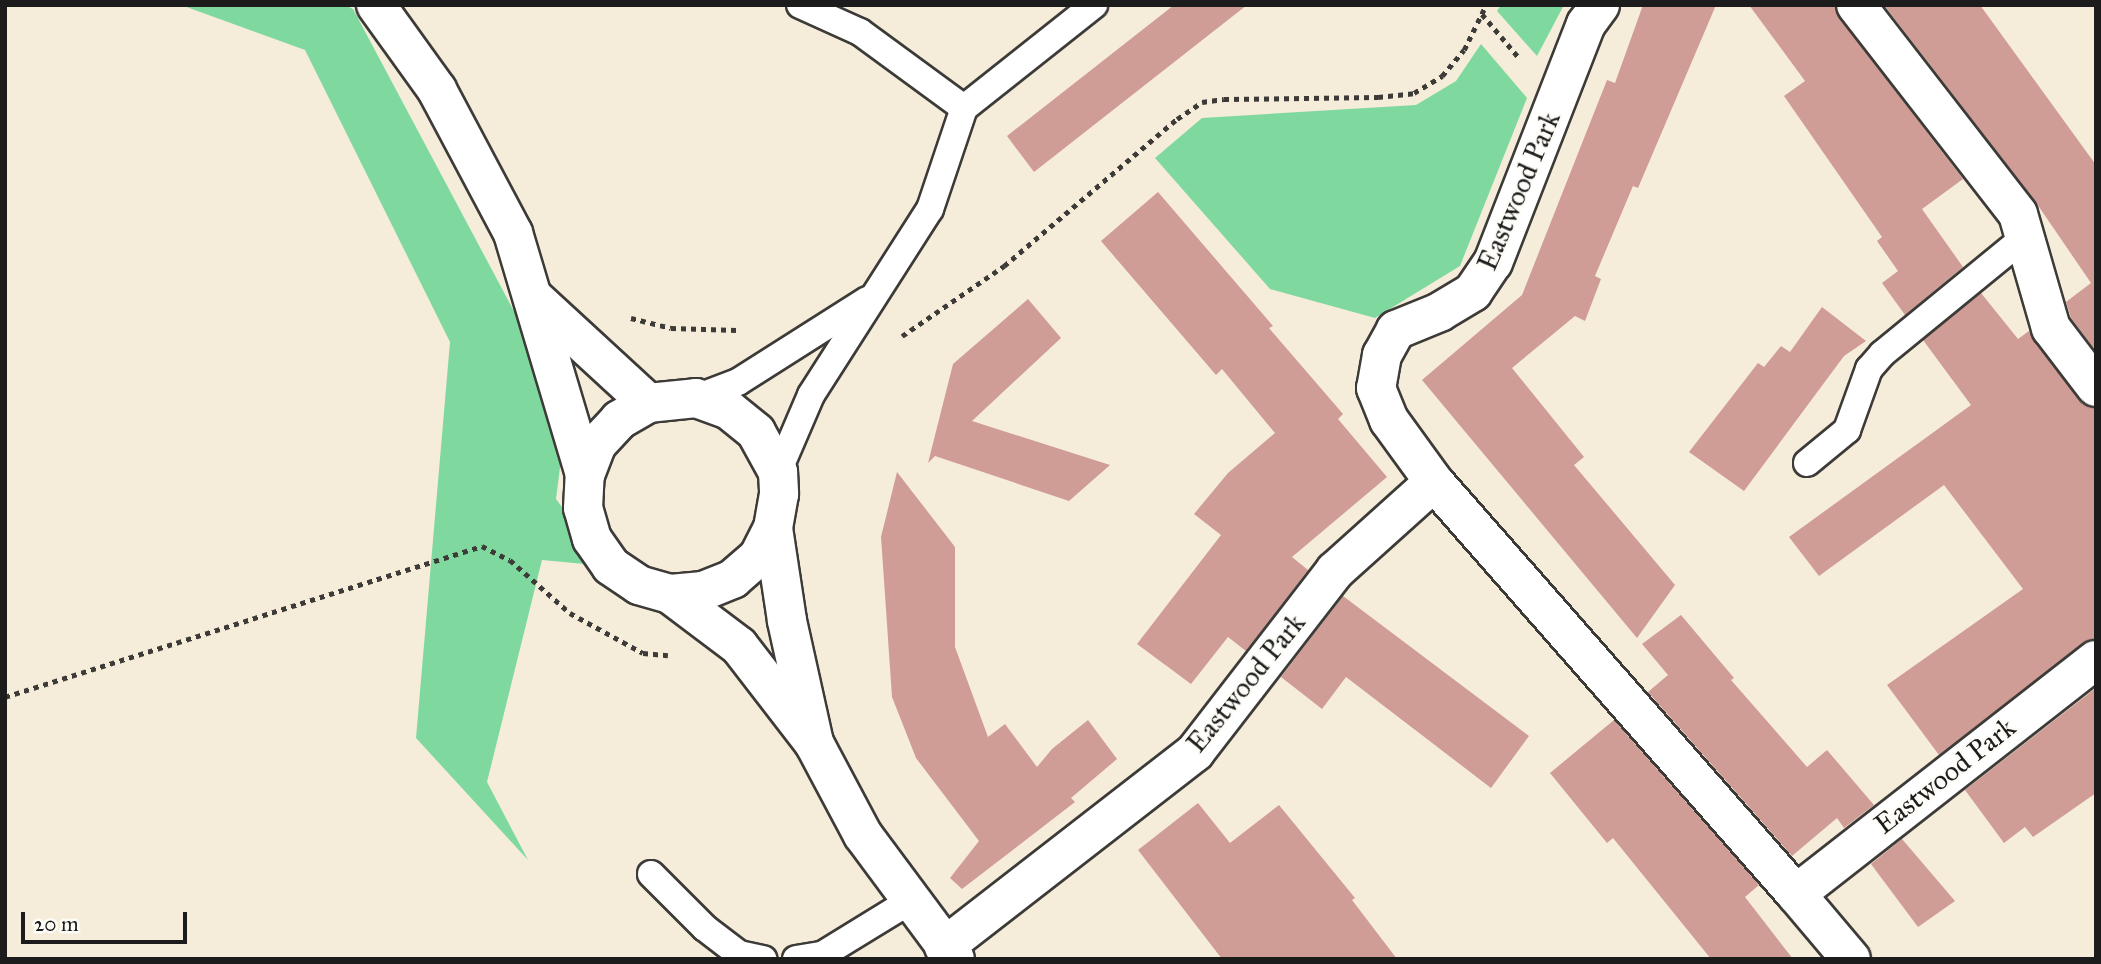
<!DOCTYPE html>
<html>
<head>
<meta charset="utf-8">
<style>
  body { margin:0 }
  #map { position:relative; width:2101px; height:964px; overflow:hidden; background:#f6ecda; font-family:"IM FELL Great Primer",serif }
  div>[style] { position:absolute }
  .green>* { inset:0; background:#7fd99f }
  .building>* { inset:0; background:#d09c96 }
  .path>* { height:4.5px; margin-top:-2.25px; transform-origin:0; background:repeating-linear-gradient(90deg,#3d3b38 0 5px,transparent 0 10px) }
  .roads { filter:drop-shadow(2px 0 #3d3b38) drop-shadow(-2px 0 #3d3b38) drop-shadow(0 2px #3d3b38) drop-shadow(0 -2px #3d3b38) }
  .service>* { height:26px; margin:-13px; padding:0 13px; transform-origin:13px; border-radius:13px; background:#fff }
  .minor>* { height:38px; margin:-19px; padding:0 19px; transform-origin:19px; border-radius:19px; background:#fff }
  span { translate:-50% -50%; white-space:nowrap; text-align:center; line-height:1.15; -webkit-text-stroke:5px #fdfcf7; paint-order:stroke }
  .street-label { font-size:28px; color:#1c1c1c }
  .frame { position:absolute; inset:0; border:7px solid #1c1c1c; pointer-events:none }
  .scale { position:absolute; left:21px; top:912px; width:166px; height:32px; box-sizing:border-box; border:4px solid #1c1c1c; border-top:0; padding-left:9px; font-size:21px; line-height:24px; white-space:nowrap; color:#1c1c1c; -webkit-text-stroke:5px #fdfcf7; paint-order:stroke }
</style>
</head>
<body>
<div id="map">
  <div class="green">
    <i style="clip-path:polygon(181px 5px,345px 5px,353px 9px,540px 360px,565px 428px,556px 499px,606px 566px,542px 560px,487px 782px,528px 860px,416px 738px,450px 342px,305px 50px)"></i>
    <i style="clip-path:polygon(1501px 5px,1564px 5px,1537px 56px,1497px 11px)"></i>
    <i style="clip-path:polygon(1481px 44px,1527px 98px,1460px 266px,1375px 318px,1270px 289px,1155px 158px,1202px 118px,1416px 105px,1456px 81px)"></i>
  </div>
  <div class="building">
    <i style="clip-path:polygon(1174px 5px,1247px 5px,1034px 172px,1007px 136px)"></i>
    <i style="clip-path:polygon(1643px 5px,1716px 5px,1638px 188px,1633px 186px,1595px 276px,1601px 279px,1585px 321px,1575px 316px,1512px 368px,1584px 457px,1574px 465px,1675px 585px,1637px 638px,1422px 380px,1522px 295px,1607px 80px,1615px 83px)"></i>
    <i style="clip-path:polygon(1749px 5px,1835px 5px,1839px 18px,1963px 179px,1922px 209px,1963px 267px,1905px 315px,1882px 283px,1898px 271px,1877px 241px,1882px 237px,1784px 96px,1805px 81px)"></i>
    <i style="clip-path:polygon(1884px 5px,1980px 5px,2096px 165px,2096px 351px,2071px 318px,2066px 302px,2091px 283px,2035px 201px)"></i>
    <i style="clip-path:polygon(1158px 192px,1273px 326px,1269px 328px,1343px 414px,1338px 419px,1387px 477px,1292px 557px,1308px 570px,1246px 651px,1228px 637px,1191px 684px,1137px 644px,1221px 535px,1194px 514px,1228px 473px,1275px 433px,1222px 369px,1216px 375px,1101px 241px)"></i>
    <i style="clip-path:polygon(1981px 293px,2018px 339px,2029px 331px,2079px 400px,2096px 408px,2096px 639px,2083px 643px,1939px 755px,1887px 685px,2023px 589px,1944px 485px,1819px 576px,1789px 537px,1971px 405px,1923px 340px)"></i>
    <i style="clip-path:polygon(1028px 299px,1061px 338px,972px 421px,1110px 465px,1069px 501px,935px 456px,928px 463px,953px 364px)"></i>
    <i style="clip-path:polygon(1822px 307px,1866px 341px,1844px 356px,1744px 491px,1689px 452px,1758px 363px,1764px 367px,1781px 346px,1790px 352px)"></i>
    <i style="clip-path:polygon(897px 472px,955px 547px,955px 647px,988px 737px,1005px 724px,1037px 767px,1052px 749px,1088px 720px,1117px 759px,1071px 798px,1075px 802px,962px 889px,950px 878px,979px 841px,916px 758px,892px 697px,881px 537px)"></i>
    <i style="clip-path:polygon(1343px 596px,1529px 736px,1491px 788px,1346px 677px,1322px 709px,1281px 677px)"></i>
    <i style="clip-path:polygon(1681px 615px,1734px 678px,1731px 680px,1807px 767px,1827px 750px,1874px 805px,1844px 828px,1837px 818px,1792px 856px,1648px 692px,1668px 675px,1642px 644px)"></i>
    <i style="clip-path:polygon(2096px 688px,2096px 793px,2033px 837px,2025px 827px,2004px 843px,1965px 790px)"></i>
    <i style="clip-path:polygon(1614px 720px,1759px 885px,1745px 897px,1793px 959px,1711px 959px,1613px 838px,1607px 843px,1550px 773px)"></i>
    <i style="clip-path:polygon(1198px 803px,1230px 843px,1279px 805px,1355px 898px,1352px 900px,1397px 959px,1222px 959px,1138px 850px)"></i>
    <i style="clip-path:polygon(1902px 839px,1955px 901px,1918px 927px,1871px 864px)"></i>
  </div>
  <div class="path">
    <i style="left:1482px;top:14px;width:59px;rotate:49.8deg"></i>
    <i style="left:631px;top:318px;width:41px;rotate:14deg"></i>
    <i style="left:671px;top:328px;width:66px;rotate:1.7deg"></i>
    <i style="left:902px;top:336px;width:124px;rotate:-34.5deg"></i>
    <i style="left:1004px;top:266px;width:227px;rotate:-40.4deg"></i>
    <i style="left:1177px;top:119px;width:30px;rotate:-34deg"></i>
    <i style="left:1202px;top:102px;width:22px;rotate:-8deg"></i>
    <i style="left:1224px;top:99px;width:154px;rotate:-0.7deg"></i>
    <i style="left:1378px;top:97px;width:36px;rotate:-6deg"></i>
    <i style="left:1414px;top:93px;width:33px;rotate:-31deg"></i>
    <i style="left:1442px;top:76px;width:34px;rotate:-50deg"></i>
    <i style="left:1464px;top:50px;width:50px;rotate:-63.9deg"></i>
    <i style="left:5px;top:697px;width:500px;rotate:-17.57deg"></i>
    <i style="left:482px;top:546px;width:31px;rotate:27deg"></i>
    <i style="left:510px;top:560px;width:80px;rotate:41.5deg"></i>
    <i style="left:570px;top:613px;width:83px;rotate:28.7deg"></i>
    <i style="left:643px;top:653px;width:25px;rotate:5deg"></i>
  </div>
  <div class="roads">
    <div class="service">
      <i style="left:800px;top:5px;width:66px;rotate:24.2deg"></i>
      <i style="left:860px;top:32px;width:129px;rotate:36.2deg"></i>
      <i style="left:696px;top:398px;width:45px;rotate:-20.9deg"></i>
      <i style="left:738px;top:382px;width:153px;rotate:-32.4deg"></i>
      <i style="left:1807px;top:463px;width:52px;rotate:-39.5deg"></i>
      <i style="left:1847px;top:430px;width:65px;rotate:-70.2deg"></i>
      <i style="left:1869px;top:369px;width:20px;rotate:-49deg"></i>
      <i style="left:1882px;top:354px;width:185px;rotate:-39.3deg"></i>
      <i style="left:778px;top:472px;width:84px;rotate:-66.8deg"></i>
      <i style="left:811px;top:395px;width:221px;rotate:-57.4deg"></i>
      <i style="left:930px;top:209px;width:107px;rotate:-71.4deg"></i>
      <i style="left:964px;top:108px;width:166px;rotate:-38.4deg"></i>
      <i style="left:651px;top:874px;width:76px;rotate:45deg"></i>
      <i style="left:705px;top:928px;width:43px;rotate:37.4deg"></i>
      <i style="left:739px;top:954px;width:25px;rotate:12deg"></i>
      <i style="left:796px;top:959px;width:26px;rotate:-9deg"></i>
      <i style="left:822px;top:955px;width:103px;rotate:-31.5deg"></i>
    </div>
    <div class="minor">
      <i style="left:376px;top:5px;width:105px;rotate:54.3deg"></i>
      <i style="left:437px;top:90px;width:162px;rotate:62deg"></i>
      <i style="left:513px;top:233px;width:252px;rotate:73.4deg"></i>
      <i style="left:1600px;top:5px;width:24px;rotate:126deg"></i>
      <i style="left:1586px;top:24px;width:256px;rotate:111.3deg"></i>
      <i style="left:1493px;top:262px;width:36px;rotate:124deg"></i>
      <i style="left:1473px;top:292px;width:39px;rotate:149deg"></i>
      <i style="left:1440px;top:312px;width:48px;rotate:157.8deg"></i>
      <i style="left:1396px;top:330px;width:29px;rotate:119deg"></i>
      <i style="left:1382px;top:355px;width:34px;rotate:100deg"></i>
      <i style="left:1376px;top:388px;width:35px;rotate:68deg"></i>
      <i style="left:1389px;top:420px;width:77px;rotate:54deg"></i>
      <i style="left:1434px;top:482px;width:548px;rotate:48.7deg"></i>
      <i style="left:1796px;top:894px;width:380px;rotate:-38deg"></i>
      <i style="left:1856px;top:5px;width:264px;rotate:52.2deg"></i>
      <i style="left:2018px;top:214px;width:119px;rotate:73.9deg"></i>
      <i style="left:2051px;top:328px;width:74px;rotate:52.7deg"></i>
      <i style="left:534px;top:298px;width:155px;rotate:42.6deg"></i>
      <i style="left:773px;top:528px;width:33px;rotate:117deg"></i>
      <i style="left:758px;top:557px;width:33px;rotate:139deg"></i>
      <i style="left:733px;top:579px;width:32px;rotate:158deg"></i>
      <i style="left:703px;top:591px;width:33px;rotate:175deg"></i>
      <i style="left:670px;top:594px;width:32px;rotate:-164deg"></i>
      <i style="left:639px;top:585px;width:34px;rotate:-146deg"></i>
      <i style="left:611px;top:566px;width:33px;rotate:-125deg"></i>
      <i style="left:592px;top:539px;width:32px;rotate:-106deg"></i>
      <i style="left:583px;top:508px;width:33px;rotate:-87deg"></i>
      <i style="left:585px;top:475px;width:33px;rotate:-69deg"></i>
      <i style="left:597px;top:444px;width:33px;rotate:-47deg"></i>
      <i style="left:619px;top:420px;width:34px;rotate:-30deg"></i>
      <i style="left:648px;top:403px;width:48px;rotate:-5.9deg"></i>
      <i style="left:696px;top:398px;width:35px;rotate:20deg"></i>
      <i style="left:729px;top:410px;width:35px;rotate:39deg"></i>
      <i style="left:756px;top:432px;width:46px;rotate:61.2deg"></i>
      <i style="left:778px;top:472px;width:22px;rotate:87deg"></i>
      <i style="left:779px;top:494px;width:35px;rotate:100deg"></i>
      <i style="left:773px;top:528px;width:94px;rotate:81.4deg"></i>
      <i style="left:787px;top:621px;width:125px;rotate:77.5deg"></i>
      <i style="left:670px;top:594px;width:86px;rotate:37deg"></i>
      <i style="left:739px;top:646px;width:123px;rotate:52.3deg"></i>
      <i style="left:814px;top:743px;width:104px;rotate:62deg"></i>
      <i style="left:863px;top:835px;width:154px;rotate:53.4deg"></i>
      <i style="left:1796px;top:894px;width:85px;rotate:49.8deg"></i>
      <i style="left:944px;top:947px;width:318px;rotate:-37.8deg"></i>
      <i style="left:1195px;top:752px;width:229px;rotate:-52.3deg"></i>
      <i style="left:1335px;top:571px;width:133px;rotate:-42deg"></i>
    </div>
  </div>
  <div class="street-label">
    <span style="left:1519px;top:191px;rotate:-67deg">Eastwood Park</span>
    <span style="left:1246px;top:683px;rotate:-51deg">Eastwood Park</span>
    <span style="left:1945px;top:776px;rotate:-38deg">Eastwood Park</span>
  </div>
  <div class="frame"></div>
  <div class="scale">20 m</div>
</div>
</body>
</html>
